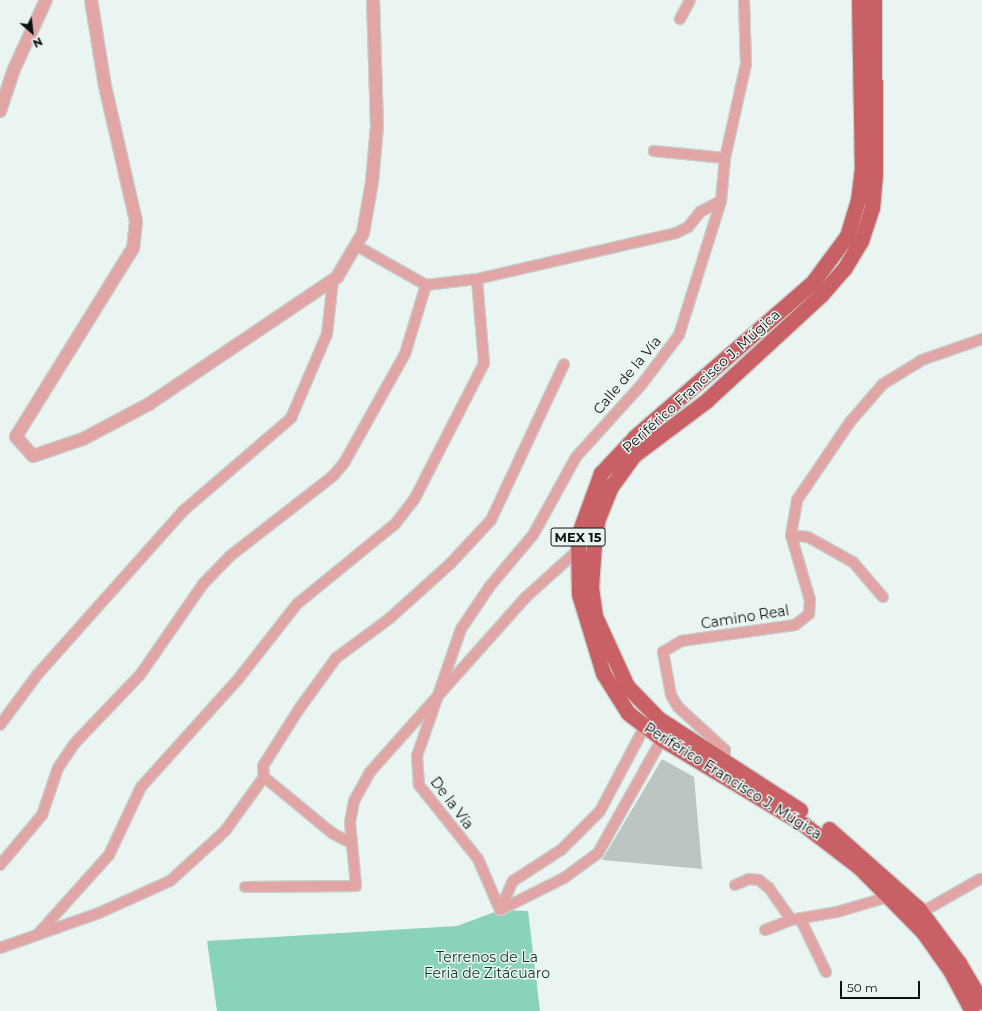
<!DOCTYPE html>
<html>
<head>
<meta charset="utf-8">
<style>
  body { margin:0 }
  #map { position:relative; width:982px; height:1011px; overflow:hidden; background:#eaf4f0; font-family:Montserrat,sans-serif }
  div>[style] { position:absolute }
  .green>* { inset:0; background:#88d3b9 }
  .building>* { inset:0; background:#bbc6c2 }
  .roads { filter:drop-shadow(1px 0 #c7d0cc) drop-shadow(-1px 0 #c7d0cc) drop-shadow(0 1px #c7d0cc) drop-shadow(0 -1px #c7d0cc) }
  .minor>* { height:10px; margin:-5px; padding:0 5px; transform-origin:5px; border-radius:5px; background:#e1a5a5 }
  .tertiary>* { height:12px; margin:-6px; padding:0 6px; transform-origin:6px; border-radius:6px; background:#e1a5a5 }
  .primary>* { height:15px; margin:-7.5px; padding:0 7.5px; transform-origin:7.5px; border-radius:7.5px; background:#c96065 }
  span { translate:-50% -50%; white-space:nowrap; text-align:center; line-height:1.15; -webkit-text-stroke:3px #eaf4f0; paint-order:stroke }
  .shield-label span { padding:1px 3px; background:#eaf4f0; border:1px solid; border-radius:3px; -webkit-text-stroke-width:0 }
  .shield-label { font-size:13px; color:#0d1110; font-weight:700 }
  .street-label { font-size:14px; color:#0d1110 }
  .park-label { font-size:14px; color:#0d372b }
  .north { position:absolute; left:12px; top:12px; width:40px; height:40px; -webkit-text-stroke:3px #eaf4f0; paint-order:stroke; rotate:152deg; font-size:11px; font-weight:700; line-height:16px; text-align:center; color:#0d1110 }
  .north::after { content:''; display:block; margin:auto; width:14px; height:18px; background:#0d1110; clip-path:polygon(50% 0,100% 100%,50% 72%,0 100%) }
  .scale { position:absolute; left:840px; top:981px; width:80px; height:18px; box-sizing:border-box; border:2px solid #0d1110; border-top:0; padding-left:5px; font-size:12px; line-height:14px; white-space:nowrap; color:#0d1110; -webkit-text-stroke:3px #eaf4f0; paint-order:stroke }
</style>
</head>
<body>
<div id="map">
  <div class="green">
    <i style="clip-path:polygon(500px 910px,528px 911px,540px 1011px,217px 1011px,207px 941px,457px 926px)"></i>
  </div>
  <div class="building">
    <i style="clip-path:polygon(662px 759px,694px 777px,702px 869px,602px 860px)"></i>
  </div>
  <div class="roads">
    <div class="minor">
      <i style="left:680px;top:19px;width:21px;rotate:-62deg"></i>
      <i style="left:654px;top:151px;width:71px;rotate:5.6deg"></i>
      <i style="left:357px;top:246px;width:79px;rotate:29.5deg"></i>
      <i style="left:426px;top:285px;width:51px;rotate:-6.7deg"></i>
      <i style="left:477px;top:279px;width:204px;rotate:-13deg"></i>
      <i style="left:676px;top:233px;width:13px;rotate:-27deg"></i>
      <i style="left:688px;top:227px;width:19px;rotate:-51deg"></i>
      <i style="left:700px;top:212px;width:24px;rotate:-28deg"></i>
      <i style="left:791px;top:535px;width:17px;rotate:7deg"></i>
      <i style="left:808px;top:537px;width:51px;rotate:29.1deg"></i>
      <i style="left:853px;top:562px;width:46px;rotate:49.4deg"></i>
      <i style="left:0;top:725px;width:62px;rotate:-53.5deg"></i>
      <i style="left:37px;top:675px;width:220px;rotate:-48.3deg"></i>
      <i style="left:183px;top:511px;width:143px;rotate:-40.7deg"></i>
      <i style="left:291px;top:418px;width:91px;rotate:-66.8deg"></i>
      <i style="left:327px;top:334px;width:54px;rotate:-83.7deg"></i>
      <i style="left:725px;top:762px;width:12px;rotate:-90deg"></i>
      <i style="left:725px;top:750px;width:64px;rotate:-137.5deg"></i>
      <i style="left:678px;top:707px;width:14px;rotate:-120deg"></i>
      <i style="left:671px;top:695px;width:44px;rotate:-100.5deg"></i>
      <i style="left:663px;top:652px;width:21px;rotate:-31deg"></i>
      <i style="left:681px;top:641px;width:115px;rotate:-8deg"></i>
      <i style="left:795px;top:625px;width:18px;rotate:-38deg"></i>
      <i style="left:809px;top:614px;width:14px;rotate:-86deg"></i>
      <i style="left:810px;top:600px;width:68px;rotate:-106.3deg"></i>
      <i style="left:791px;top:535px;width:36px;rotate:-80deg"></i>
      <i style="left:797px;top:500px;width:94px;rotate:-55.8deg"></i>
      <i style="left:850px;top:422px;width:50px;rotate:-49deg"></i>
      <i style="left:883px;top:384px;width:46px;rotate:-31.6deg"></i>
      <i style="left:922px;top:360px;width:64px;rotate:-19.3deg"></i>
      <i style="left:264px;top:777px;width:88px;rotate:39.5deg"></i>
      <i style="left:332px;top:833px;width:19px;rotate:28deg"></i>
      <i style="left:0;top:865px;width:65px;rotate:-50deg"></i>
      <i style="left:42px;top:815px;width:50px;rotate:-71.2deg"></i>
      <i style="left:58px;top:768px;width:29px;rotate:-56deg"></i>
      <i style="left:74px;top:744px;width:95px;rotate:-46.3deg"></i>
      <i style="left:140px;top:675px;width:111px;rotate:-55.3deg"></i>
      <i style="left:203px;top:584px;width:39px;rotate:-46deg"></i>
      <i style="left:230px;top:556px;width:130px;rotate:-37.8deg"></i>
      <i style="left:333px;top:476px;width:17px;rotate:-50deg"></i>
      <i style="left:344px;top:463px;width:125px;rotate:-60.8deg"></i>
      <i style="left:405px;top:354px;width:72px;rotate:-73.1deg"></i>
      <i style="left:735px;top:885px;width:15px;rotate:-23deg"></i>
      <i style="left:749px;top:879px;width:10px;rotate:6deg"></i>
      <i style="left:759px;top:880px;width:13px;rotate:39deg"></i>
      <i style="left:769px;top:888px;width:39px;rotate:55deg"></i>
      <i style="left:245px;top:887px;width:111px;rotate:-0.5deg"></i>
      <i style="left:356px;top:886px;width:64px;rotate:-95.4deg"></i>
      <i style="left:350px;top:822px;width:21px;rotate:-79deg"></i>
      <i style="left:354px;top:801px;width:33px;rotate:-61deg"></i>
      <i style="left:370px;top:772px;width:234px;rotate:-48.3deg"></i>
      <i style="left:526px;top:597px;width:67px;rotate:-42deg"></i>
      <i style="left:500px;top:910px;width:56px;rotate:-113.3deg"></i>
      <i style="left:478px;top:859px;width:95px;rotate:-128.6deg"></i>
      <i style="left:419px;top:785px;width:29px;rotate:-94deg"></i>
      <i style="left:417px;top:756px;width:134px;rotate:-70.9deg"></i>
      <i style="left:461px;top:629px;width:52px;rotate:-56deg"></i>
      <i style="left:490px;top:586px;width:67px;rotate:-49.9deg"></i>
      <i style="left:533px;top:535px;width:89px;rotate:-61.1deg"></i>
      <i style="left:576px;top:457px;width:98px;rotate:-47.9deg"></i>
      <i style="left:642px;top:384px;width:61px;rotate:-52.9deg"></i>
      <i style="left:679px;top:335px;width:140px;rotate:-72.6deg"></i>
      <i style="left:721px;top:201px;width:43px;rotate:-84.7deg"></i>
      <i style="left:725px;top:158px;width:96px;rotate:-77.4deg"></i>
      <i style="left:746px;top:64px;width:64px;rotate:-91.8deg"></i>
      <i style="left:500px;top:910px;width:72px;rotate:-26.6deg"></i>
      <i style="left:564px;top:878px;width:42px;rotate:-36.3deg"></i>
      <i style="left:598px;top:853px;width:131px;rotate:-60.7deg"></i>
      <i style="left:500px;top:910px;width:32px;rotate:-66deg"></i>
      <i style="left:513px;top:881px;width:57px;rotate:-32.9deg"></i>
      <i style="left:561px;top:850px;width:55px;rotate:-45deg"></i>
      <i style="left:600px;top:811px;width:96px;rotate:-62.1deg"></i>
      <i style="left:922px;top:912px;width:67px;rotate:-29.6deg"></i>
      <i style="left:800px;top:918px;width:60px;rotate:64.3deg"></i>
      <i style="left:765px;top:930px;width:28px;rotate:-21deg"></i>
      <i style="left:791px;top:920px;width:47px;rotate:-9.9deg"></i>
      <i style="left:837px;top:912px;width:53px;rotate:-16.4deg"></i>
      <i style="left:38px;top:934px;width:106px;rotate:-48.1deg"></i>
      <i style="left:109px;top:855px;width:75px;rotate:-64.8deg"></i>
      <i style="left:141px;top:787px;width:147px;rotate:-48deg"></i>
      <i style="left:239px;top:678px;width:94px;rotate:-51.9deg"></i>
      <i style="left:297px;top:604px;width:127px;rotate:-39.2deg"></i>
      <i style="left:395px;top:524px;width:31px;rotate:-52deg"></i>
      <i style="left:414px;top:500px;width:154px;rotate:-62.9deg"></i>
      <i style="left:484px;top:363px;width:84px;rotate:-94.8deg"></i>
      <i style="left:0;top:948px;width:105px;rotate:-19.5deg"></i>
      <i style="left:99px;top:913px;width:78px;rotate:-24.3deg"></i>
      <i style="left:170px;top:881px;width:74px;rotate:-42.3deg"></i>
      <i style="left:225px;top:831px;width:67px;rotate:-54.2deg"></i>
      <i style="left:264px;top:777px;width:11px;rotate:-95deg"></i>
      <i style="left:263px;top:766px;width:67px;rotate:-57.7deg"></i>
      <i style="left:299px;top:709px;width:63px;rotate:-54deg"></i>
      <i style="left:336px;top:658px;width:67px;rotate:-36.5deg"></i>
      <i style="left:390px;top:618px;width:81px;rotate:-42deg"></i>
      <i style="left:450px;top:564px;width:60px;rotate:-47deg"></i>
      <i style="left:491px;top:520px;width:172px;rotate:-64.9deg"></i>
    </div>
    <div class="tertiary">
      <i style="left:91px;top:0;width:87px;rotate:80.8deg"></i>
      <i style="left:105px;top:86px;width:139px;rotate:77.1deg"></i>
      <i style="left:136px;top:221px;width:27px;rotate:96deg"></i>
      <i style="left:133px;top:248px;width:222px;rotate:121.8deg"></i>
      <i style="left:16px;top:437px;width:25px;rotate:48deg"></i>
      <i style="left:33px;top:456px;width:53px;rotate:-18.8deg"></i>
      <i style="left:83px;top:439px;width:75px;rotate:-27.9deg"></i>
      <i style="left:149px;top:404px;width:227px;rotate:-34deg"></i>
      <i style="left:337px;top:277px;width:51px;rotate:-59.4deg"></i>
      <i style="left:363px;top:233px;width:52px;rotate:-80deg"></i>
      <i style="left:372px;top:182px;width:56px;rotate:-84.9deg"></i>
      <i style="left:377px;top:126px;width:126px;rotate:-91.8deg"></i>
      <i style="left:0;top:111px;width:44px;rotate:-71.6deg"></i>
      <i style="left:14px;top:69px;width:76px;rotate:-65.1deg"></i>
    </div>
    <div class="primary">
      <i style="left:859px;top:0;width:168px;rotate:89deg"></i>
      <i style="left:862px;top:168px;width:32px;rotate:97deg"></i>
      <i style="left:858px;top:200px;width:38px;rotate:107deg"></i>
      <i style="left:847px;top:236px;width:57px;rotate:126.5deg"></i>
      <i style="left:813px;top:282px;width:236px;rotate:139deg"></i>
      <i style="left:635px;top:437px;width:50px;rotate:133.4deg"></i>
      <i style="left:601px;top:473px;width:67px;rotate:110.1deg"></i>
      <i style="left:578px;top:536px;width:58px;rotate:89deg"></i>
      <i style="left:579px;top:594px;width:83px;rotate:73.1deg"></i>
      <i style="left:603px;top:673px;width:47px;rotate:58deg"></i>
      <i style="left:628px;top:713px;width:43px;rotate:37.4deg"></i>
      <i style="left:662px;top:739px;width:165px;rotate:31.1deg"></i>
      <i style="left:803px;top:824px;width:71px;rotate:37.5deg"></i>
      <i style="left:859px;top:867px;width:91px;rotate:45.4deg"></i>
      <i style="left:923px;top:932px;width:47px;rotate:54.6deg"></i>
      <i style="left:950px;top:970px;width:47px;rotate:61.8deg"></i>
      <i style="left:800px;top:810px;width:169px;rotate:-147.1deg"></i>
      <i style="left:658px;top:718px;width:45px;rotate:-134.1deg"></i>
      <i style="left:627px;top:686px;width:77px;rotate:-114.6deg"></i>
      <i style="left:595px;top:616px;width:29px;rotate:-98deg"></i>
      <i style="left:591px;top:587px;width:32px;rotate:-86deg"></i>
      <i style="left:593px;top:555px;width:34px;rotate:-83deg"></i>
      <i style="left:597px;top:521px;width:35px;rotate:-68deg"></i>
      <i style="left:610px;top:488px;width:41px;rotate:-54deg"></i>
      <i style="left:634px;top:455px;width:90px;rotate:-36.9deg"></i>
      <i style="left:706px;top:401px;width:156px;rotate:-42.7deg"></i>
      <i style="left:821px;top:295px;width:35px;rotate:-49deg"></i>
      <i style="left:844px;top:269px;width:33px;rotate:-59deg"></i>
      <i style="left:861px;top:241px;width:35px;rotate:-72deg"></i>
      <i style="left:872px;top:208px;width:36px;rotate:-85deg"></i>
      <i style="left:875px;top:172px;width:172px;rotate:-90.3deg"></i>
      <i style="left:829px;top:829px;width:119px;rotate:41.6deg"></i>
      <i style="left:918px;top:908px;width:69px;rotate:53.3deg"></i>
      <i style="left:959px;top:963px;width:45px;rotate:59.5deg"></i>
    </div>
  </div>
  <div class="shield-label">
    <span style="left:578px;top:537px">MEX 15</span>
  </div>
  <div class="street-label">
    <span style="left:627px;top:375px;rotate:-50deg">Calle de la Vía</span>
    <span style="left:701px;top:381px;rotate:-42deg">Periférico Francisco J. Múgica</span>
    <span style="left:745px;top:617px;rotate:-9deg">Camino Real</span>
    <span style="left:733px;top:781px;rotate:32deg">Periférico Francisco J. Múgica</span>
    <span style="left:452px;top:803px;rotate:53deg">De la Vía</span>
  </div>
  <div class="park-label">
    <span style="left:487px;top:965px">Terrenos de La<br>Feria de Zitácuaro</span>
  </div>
  <div class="north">N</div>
  <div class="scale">50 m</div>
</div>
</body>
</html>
